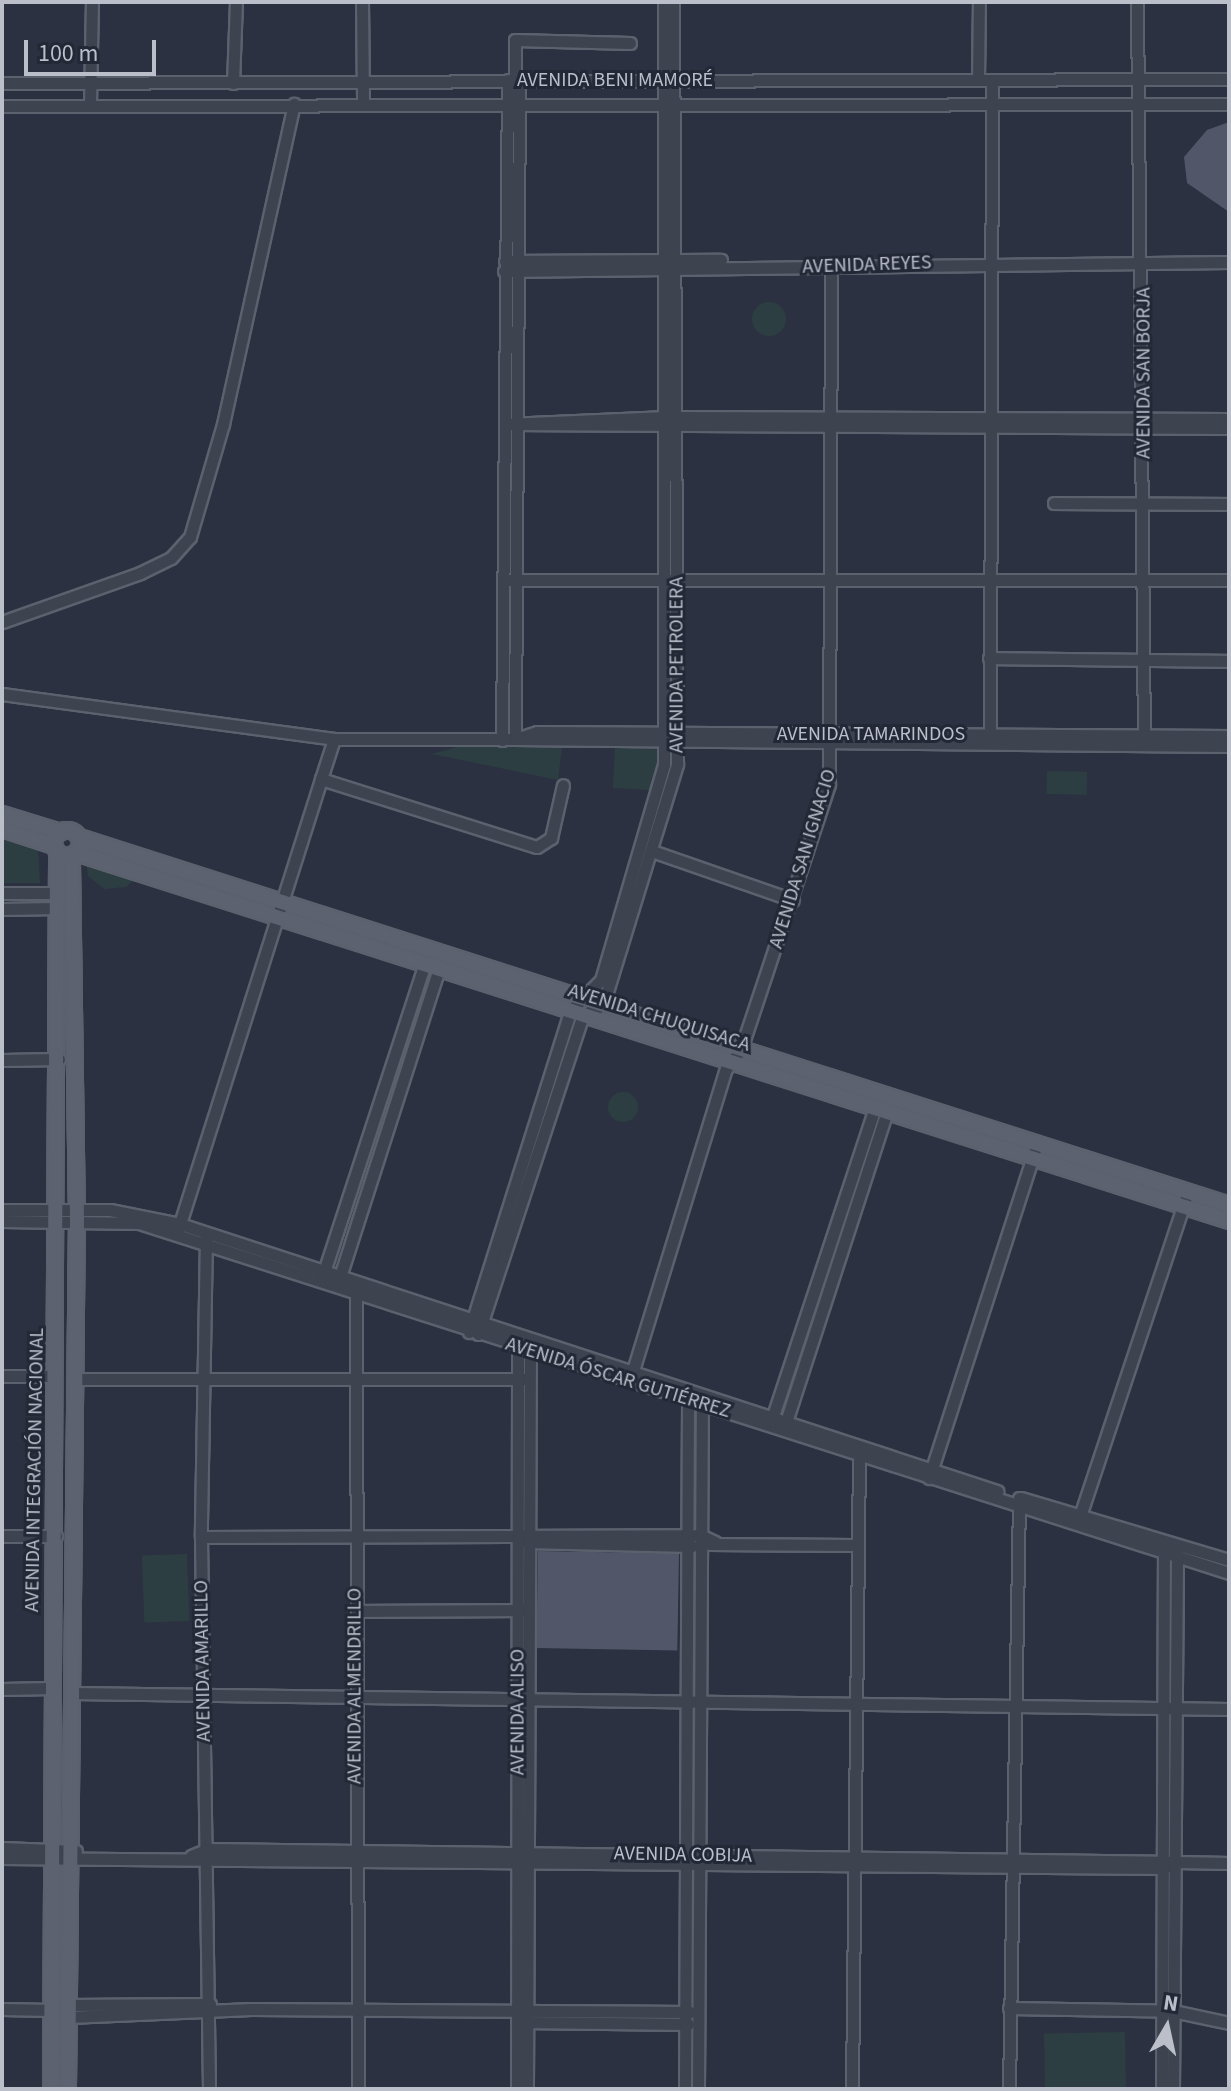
<!DOCTYPE html>
<html>
<head>
<meta charset="utf-8">
<style>
  body { margin:0 }
  #map { position:relative; width:1231px; height:2091px; overflow:hidden; background:#2b3140; font-family:"Source Sans 3",sans-serif }
  div>[style] { position:absolute }
  .green>* { inset:0; background:#2d3e42; transform-origin:0 0 }
  .round { border-radius:50% }
  .building>* { inset:0; background:#515769; transform-origin:0 0 }
  .roads { filter:drop-shadow(2px 0 #5c616e) drop-shadow(-2px 0 #5c616e) drop-shadow(0 2px #5c616e) drop-shadow(0 -2px #5c616e) }
  .minor>* { height:11px; margin:-5.5px; padding:0 5.5px; transform-origin:5.5px; border-radius:5.5px; background:#3e4350 }
  .major>* { height:14px; margin:-7px; padding:0 7px; transform-origin:7px; border-radius:7px; background:#5d6270 }
  .major>.ring { margin:-7px; padding:0; box-sizing:content-box; background:none; border:14px solid #5d6270; border-radius:50% }
  span { translate:-50% -50%; white-space:nowrap; text-align:center; line-height:1.15; -webkit-text-stroke:6px #232836; paint-order:stroke }
  .street-label { font-size:20px; color:#bbbfca }
  .frame { position:absolute; inset:0; border:4px solid #bbbfca; pointer-events:none }
  .north { position:absolute; left:1127px; top:1987px; width:80px; height:80px; -webkit-text-stroke:6px #232836; paint-order:stroke; rotate:9deg; font-size:22px; font-weight:700; line-height:32px; text-align:center; color:#bbbfca }
  .north::after { content:''; display:block; margin:auto; width:28px; height:36px; background:#bbbfca; clip-path:polygon(50% 0,100% 100%,50% 72%,0 100%) }
  .scale { position:absolute; left:24px; top:40px; width:132px; height:36px; box-sizing:border-box; border:4px solid #bbbfca; border-top:0; padding-left:10px; font-size:24px; line-height:28px; white-space:nowrap; color:#bbbfca; -webkit-text-stroke:6px #232836; paint-order:stroke }
</style>
</head>
<body>
<div id="map">
  <div class="green">
    <i class="round" style="left:752px;top:302px;width:34px;height:34px"></i>
    <i style="clip-path:polygon(562px 746px,558px 780px,432px 754px,457px 747px)"></i>
    <i style="left:615px;top:747px;width:43px;height:41px;rotate:3deg"></i>
    <i style="left:1047px;top:771px;width:40px;height:23px;rotate:1deg"></i>
    <i style="clip-path:polygon(2px 839px,38px 851px,40px 883px,2px 883px)"></i>
    <i style="clip-path:polygon(86px 863px,136px 877px,126px 887px,104px 889px,88px 876px)"></i>
    <i class="round" style="left:608px;top:1092px;width:30px;height:30px"></i>
    <i style="left:187px;top:1554px;width:67px;height:45px;rotate:88deg"></i>
    <i style="left:1125px;top:2032px;width:57px;height:81px;rotate:89deg"></i>
  </div>
  <div class="building">
    <i style="clip-path:polygon(1229px 122px,1229px 212px,1187px 183px,1184px 157px,1207px 130px)"></i>
    <i style="left:538px;top:1551px;width:141px;height:97px;rotate:1deg"></i>
  </div>
  <div class="roads">
    <div class="minor">
      <i style="left:362px;top:2px;width:102px;rotate:89.4deg"></i>
      <i style="left:1137px;top:2px;width:738px;rotate:89.46deg"></i>
      <i style="left:515px;top:80px;width:40px;rotate:-90deg"></i>
      <i style="left:515px;top:40px;width:115px;rotate:1.5deg"></i>
      <i style="left:978px;top:80px;width:78px;rotate:-89.3deg"></i>
      <i style="left:2px;top:83px;width:1227px;rotate:-0.19deg"></i>
      <i style="left:233px;top:83px;width:81px;rotate:-87.9deg"></i>
      <i style="left:90px;top:104px;width:102px;rotate:-88.9deg"></i>
      <i style="left:2px;top:106px;width:1227px;rotate:-0.09deg"></i>
      <i style="left:505px;top:261px;width:216px;rotate:-0.3deg"></i>
      <i style="left:504px;top:271px;width:725px;rotate:-0.71deg"></i>
      <i style="left:1229px;top:419px;width:563px;rotate:-179.8deg"></i>
      <i style="left:666px;top:417px;width:159px;rotate:177.5deg"></i>
      <i style="left:507px;top:424px;width:722px;rotate:0.32deg"></i>
      <i style="left:1054px;top:503px;width:175px;rotate:0.3deg"></i>
      <i style="left:506px;top:580px;width:723px"></i>
      <i style="left:2px;top:622px;width:146px;rotate:-19.5deg"></i>
      <i style="left:140px;top:573px;width:34px;rotate:-26deg"></i>
      <i style="left:171px;top:558px;width:28px;rotate:-48deg"></i>
      <i style="left:190px;top:537px;width:118px;rotate:-73.7deg"></i>
      <i style="left:223px;top:424px;width:328px;rotate:-77.5deg"></i>
      <i style="left:989px;top:658px;width:240px;rotate:0.7deg"></i>
      <i style="left:2px;top:694px;width:335px;rotate:7.7deg"></i>
      <i style="left:334px;top:739px;width:181px"></i>
      <i style="left:515px;top:739px;width:659px;rotate:-89.65deg"></i>
      <i style="left:1229px;top:736px;width:692px;rotate:-179.67deg"></i>
      <i style="left:537px;top:732px;width:23px;rotate:162deg"></i>
      <i style="left:515px;top:739px;width:714px;rotate:0.56deg"></i>
      <i style="left:990px;top:739px;width:659px;rotate:-89.83deg"></i>
      <i style="left:502px;top:740px;width:660px;rotate:-89.48deg"></i>
      <i style="left:321px;top:779px;width:42px;rotate:-72deg"></i>
      <i style="left:652px;top:851px;width:149px;rotate:19.2deg"></i>
      <i style="left:2px;top:893px;width:55px"></i>
      <i style="left:2px;top:909px;width:55px;rotate:-1deg"></i>
      <i style="left:2px;top:1060px;width:57px;rotate:-1deg"></i>
      <i style="left:2px;top:1210px;width:108px"></i>
      <i style="left:110px;top:1210px;width:71px;rotate:11.3deg"></i>
      <i style="left:180px;top:1224px;width:860px;rotate:18.1deg"></i>
      <i style="left:2px;top:1221px;width:137px;rotate:0.8deg"></i>
      <i style="left:139px;top:1223px;width:1145px;rotate:17.8deg"></i>
      <i style="left:178px;top:1230px;width:473px;rotate:-72.4deg"></i>
      <i style="left:321px;top:779px;width:226px;rotate:17.5deg"></i>
      <i style="left:537px;top:847px;width:17px;rotate:-33deg"></i>
      <i style="left:551px;top:838px;width:54px;rotate:-77.2deg"></i>
      <i style="left:206px;top:1237px;width:300px;rotate:91deg"></i>
      <i style="left:201px;top:1537px;width:552px;rotate:89.17deg"></i>
      <i style="left:322px;top:1278px;width:331px;rotate:-71.9deg"></i>
      <i style="left:338px;top:1283px;width:331px;rotate:-72.2deg"></i>
      <i style="left:356px;top:1287px;width:802px;rotate:89.86deg"></i>
      <i style="left:469px;top:1332px;width:337px;rotate:-72.5deg"></i>
      <i style="left:570px;top:1011px;width:44px;rotate:-45deg"></i>
      <i style="left:601px;top:980px;width:224px;rotate:-73.7deg"></i>
      <i style="left:664px;top:765px;width:763px;rotate:-90deg"></i>
      <i style="left:478px;top:1334px;width:336px;rotate:-71.8deg"></i>
      <i style="left:583px;top:1015px;width:22px;rotate:-27deg"></i>
      <i style="left:603px;top:1005px;width:252px;rotate:-72.9deg"></i>
      <i style="left:677px;top:764px;width:762px;rotate:-90.3deg"></i>
      <i style="left:2px;top:1376px;width:53px"></i>
      <i style="left:631px;top:1377px;width:322px;rotate:-72.9deg"></i>
      <i style="left:726px;top:1069px;width:25px;rotate:-53deg"></i>
      <i style="left:741px;top:1049px;width:279px;rotate:-71.6deg"></i>
      <i style="left:829px;top:784px;width:520px;rotate:-89.78deg"></i>
      <i style="left:75px;top:1379px;width:451px"></i>
      <i style="left:771px;top:1422px;width:331px;rotate:-71.7deg"></i>
      <i style="left:785px;top:1425px;width:329px;rotate:-72deg"></i>
      <i style="left:929px;top:1478px;width:351px;rotate:-72.1deg"></i>
      <i style="left:1021px;top:1498px;width:217px;rotate:16.6deg"></i>
      <i style="left:1078px;top:1522px;width:348px;rotate:-71.6deg"></i>
      <i style="left:2px;top:1536px;width:54px"></i>
      <i style="left:201px;top:1537px;width:499px;rotate:-0.2deg"></i>
      <i style="left:700px;top:1535px;width:17px;rotate:25deg"></i>
      <i style="left:526px;top:1542px;width:166px;rotate:1.4deg"></i>
      <i style="left:709px;top:1544px;width:145px;rotate:0.4deg"></i>
      <i style="left:357px;top:1611px;width:167px;rotate:-0.3deg"></i>
      <i style="left:2px;top:1689px;width:50px;rotate:-1.1deg"></i>
      <i style="left:72px;top:1693px;width:1157px;rotate:0.79deg"></i>
      <i style="left:2px;top:1848px;width:74px;rotate:2.3deg"></i>
      <i style="left:2px;top:1858px;width:1161px;rotate:0.49deg"></i>
      <i style="left:1163px;top:1868px;width:14px;rotate:-25deg"></i>
      <i style="left:1176px;top:1862px;width:968px;rotate:-179.23deg"></i>
      <i style="left:208px;top:1849px;width:18px;rotate:158deg"></i>
      <i style="left:1176px;top:1862px;width:53px;rotate:1.1deg"></i>
      <i style="left:69px;top:2005px;width:141px;rotate:-0.4deg"></i>
      <i style="left:1009px;top:2008px;width:164px;rotate:1deg"></i>
      <i style="left:1173px;top:2011px;width:57px;rotate:12.1deg"></i>
      <i style="left:2px;top:2009px;width:49px;rotate:1.2deg"></i>
      <i style="left:69px;top:2017px;width:182px;rotate:-2.5deg"></i>
      <i style="left:251px;top:2009px;width:439px;rotate:0.4deg"></i>
      <i style="left:521px;top:2022px;width:167px;rotate:0.7deg"></i>
      <i style="left:517px;top:2089px;width:746px;rotate:-89.92deg"></i>
      <i style="left:527px;top:2089px;width:743px;rotate:-89.77deg"></i>
      <i style="left:685px;top:2089px;width:695px;rotate:-89.75deg"></i>
      <i style="left:698px;top:2089px;width:691px;rotate:-89.67deg"></i>
      <i style="left:852px;top:2089px;width:638px;rotate:-89.37deg"></i>
      <i style="left:1009px;top:2089px;width:591px;rotate:-89.03deg"></i>
      <i style="left:1162px;top:2089px;width:540px;rotate:-89.79deg"></i>
      <i style="left:1173px;top:2089px;width:539px;rotate:-89.57deg"></i>
    </div>
    <div class="major">
      <i style="left:2px;top:814px;width:62px;rotate:17deg"></i>
      <i style="left:2px;top:829px;width:55px;rotate:18.1deg"></i>
      <i class="ring" style="left:54px;top:830px;width:12px;height:12px"></i>
      <i style="left:79px;top:837px;width:1207px;rotate:17.74deg"></i>
      <i style="left:76px;top:853px;width:1210px;rotate:17.7deg"></i>
      <i style="left:51px;top:2089px;width:1237px;rotate:-89.72deg"></i>
      <i style="left:68px;top:2089px;width:868px;rotate:-89.41deg"></i>
      <i style="left:77px;top:1221px;width:366px;rotate:-90.8deg"></i>
    </div>
  </div>
  <div class="street-label">
    <span style="left:615px;top:80px">AVENIDA BENI MAMORÉ</span>
    <span style="left:867px;top:265px;rotate:-2deg">AVENIDA REYES</span>
    <span style="left:1144px;top:373px;rotate:-90deg">AVENIDA SAN BORJA</span>
    <span style="left:677px;top:665px;rotate:-90deg">AVENIDA PETROLERA</span>
    <span style="left:871px;top:734px">AVENIDA TAMARINDOS</span>
    <span style="left:803px;top:859px;rotate:-73deg">AVENIDA SAN IGNACIO</span>
    <span style="left:659px;top:1018px;rotate:17deg">AVENIDA CHUQUISACA</span>
    <span style="left:618px;top:1378px;rotate:17deg">AVENIDA ÓSCAR GUTIÉRREZ</span>
    <span style="left:35px;top:1470px;rotate:-89deg">AVENIDA INTEGRACIÓN NACIONAL</span>
    <span style="left:203px;top:1661px;rotate:-91deg">AVENIDA AMARILLO</span>
    <span style="left:355px;top:1686px;rotate:-90deg">AVENIDA ALMENDRILLO</span>
    <span style="left:518px;top:1712px;rotate:-90deg">AVENIDA ALISO</span>
    <span style="left:683px;top:1855px;rotate:1deg">AVENIDA COBIJA</span>
  </div>
  <div class="frame"></div>
  <div class="north">N</div>
  <div class="scale">100 m</div>
</div>
</body>
</html>
